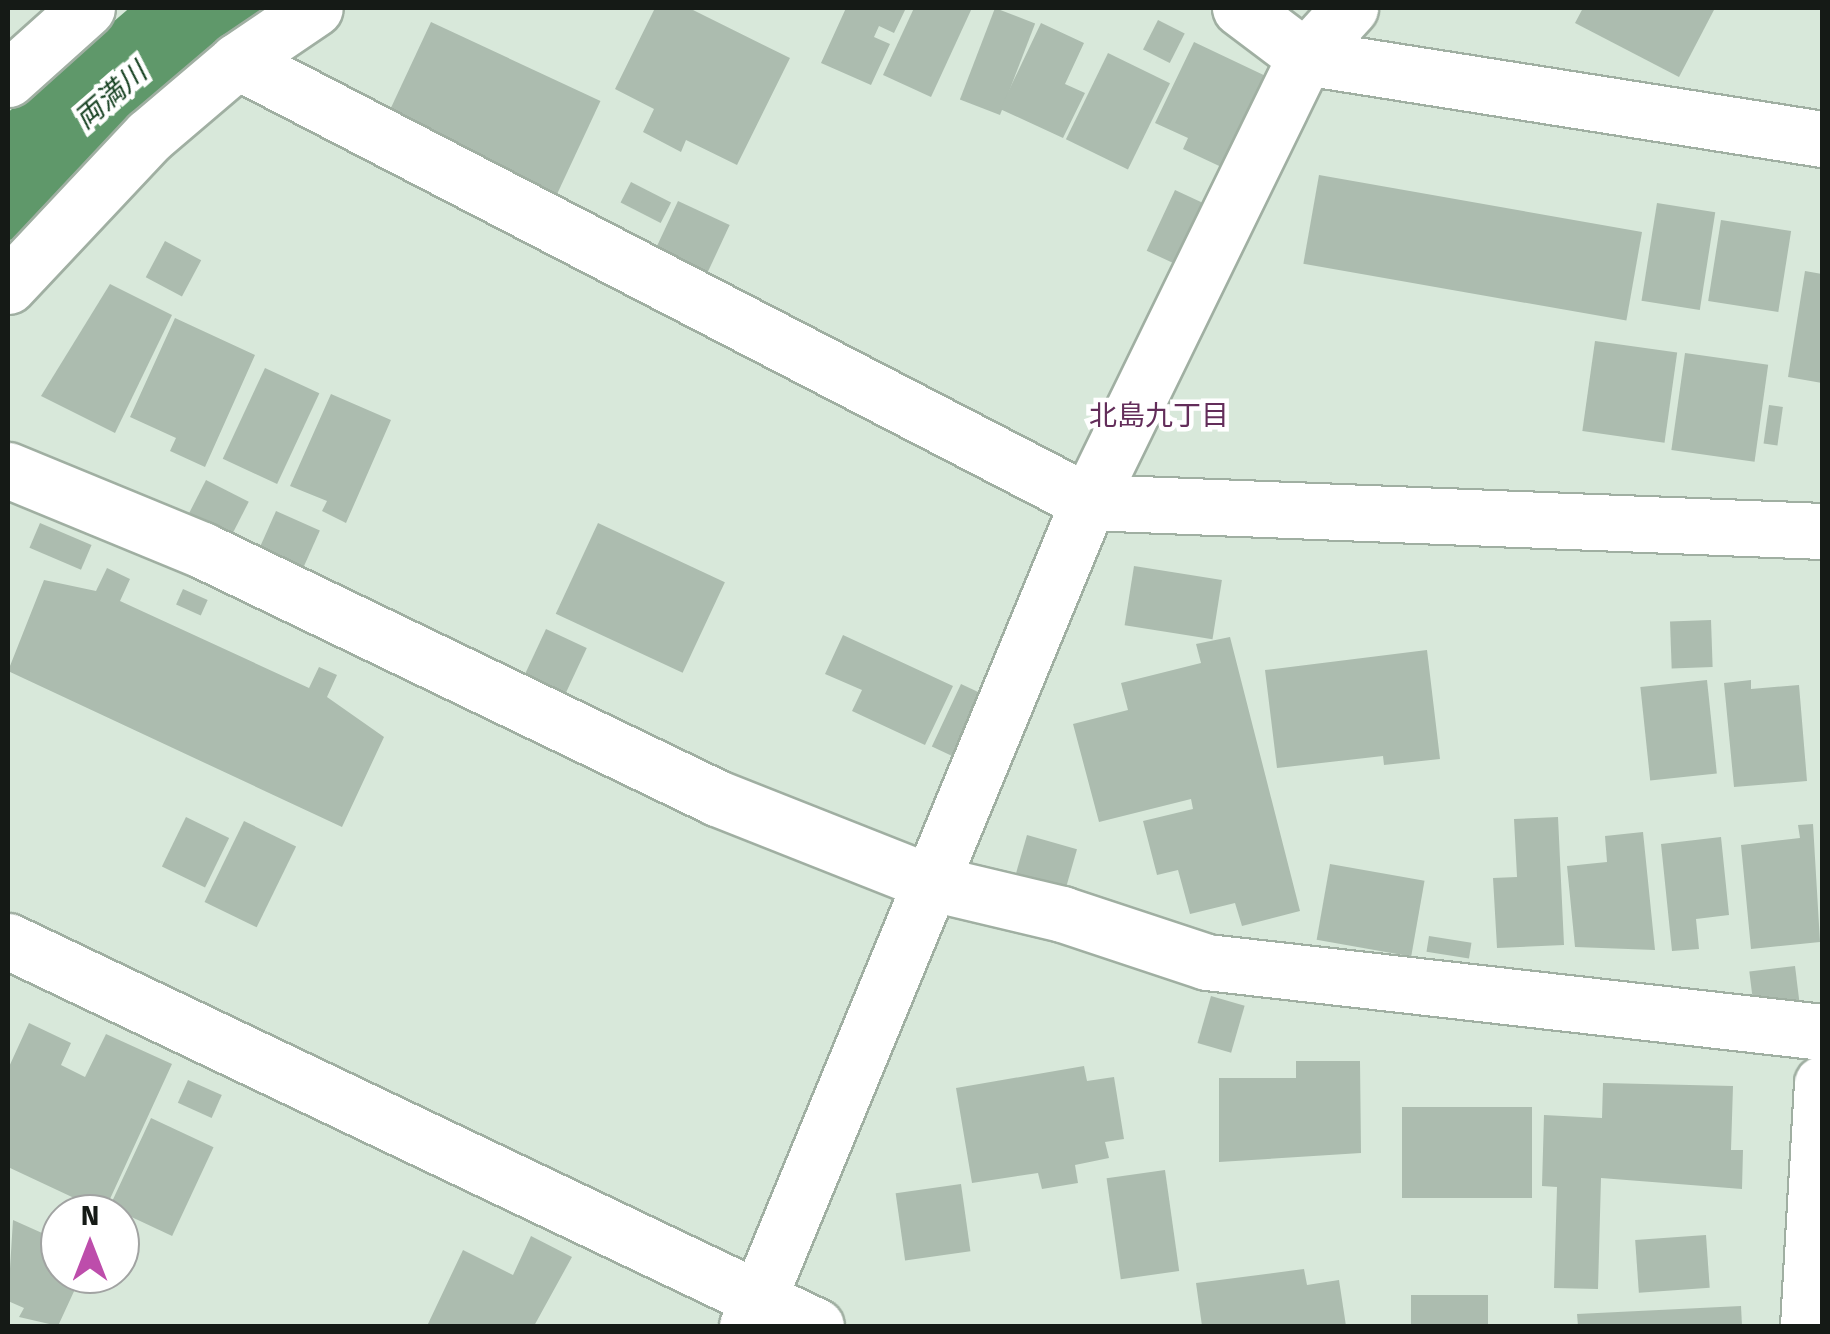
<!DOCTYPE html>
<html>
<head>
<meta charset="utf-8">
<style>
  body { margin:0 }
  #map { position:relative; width:1830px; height:1334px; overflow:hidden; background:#d8e8da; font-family:"Fira Sans","Noto Sans JP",sans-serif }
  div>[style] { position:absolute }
  .river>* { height:110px; margin:-55px; padding:0 55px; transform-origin:55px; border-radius:55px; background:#5f986a }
  .building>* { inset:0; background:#acbcaf; transform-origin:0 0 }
  .roads { filter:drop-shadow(2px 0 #a0afa2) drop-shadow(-2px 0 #a0afa2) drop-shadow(0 2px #a0afa2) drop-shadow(0 -2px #a0afa2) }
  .minor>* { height:55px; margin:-27.5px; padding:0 27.5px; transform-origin:27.5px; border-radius:27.5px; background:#fff }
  span { translate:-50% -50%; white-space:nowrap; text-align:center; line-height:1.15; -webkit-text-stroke:9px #fff; paint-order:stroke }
  .water-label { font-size:28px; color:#154020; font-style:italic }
  .neighbourhood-label { font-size:28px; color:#632d5a }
  .frame { position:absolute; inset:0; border:10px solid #151a16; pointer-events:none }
  .north { position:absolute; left:40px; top:1194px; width:100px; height:100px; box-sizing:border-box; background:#fff; border:2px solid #a1a3a2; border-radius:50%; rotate:0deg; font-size:28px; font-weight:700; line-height:40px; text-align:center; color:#151a16 }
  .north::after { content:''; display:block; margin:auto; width:35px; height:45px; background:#bd4dab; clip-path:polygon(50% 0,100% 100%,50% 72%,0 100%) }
</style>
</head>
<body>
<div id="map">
  <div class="river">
    <i style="left:8px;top:185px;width:272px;rotate:-40.7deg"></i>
  </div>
  <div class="building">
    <i style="clip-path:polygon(655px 8px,689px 8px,790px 58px,737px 165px,686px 140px,681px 152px,643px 132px,654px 109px,615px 89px)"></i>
    <i style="clip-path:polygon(846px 8px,906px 8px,894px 33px,879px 26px,874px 37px,890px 44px,871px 85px,821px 63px)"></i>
    <i style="clip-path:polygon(914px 8px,972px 8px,931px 97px,883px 75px)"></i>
    <i style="left:995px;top:8px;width:43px;height:98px;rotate:21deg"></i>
    <i style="clip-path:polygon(1583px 8px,1715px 8px,1679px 77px,1575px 23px)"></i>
    <i style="left:1158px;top:20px;width:30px;height:33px;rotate:27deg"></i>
    <i style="left:431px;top:22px;width:187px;height:106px;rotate:25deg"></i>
    <i style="clip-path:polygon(1041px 23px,1084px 43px,1065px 84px,1085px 93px,1063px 138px,1000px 109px)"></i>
    <i style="clip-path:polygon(1194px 42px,1276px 81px,1232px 172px,1183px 149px,1188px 138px,1155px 123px)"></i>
    <i style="left:1108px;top:53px;width:69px;height:96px;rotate:26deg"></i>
    <i style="left:1319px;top:175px;width:328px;height:90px;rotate:10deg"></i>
    <i style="left:631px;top:182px;width:45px;height:23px;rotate:27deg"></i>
    <i style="left:1175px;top:190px;width:47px;height:67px;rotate:25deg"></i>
    <i style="left:678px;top:201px;width:57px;height:70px;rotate:25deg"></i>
    <i style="left:1657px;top:203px;width:59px;height:99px;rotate:9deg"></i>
    <i style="left:1721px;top:220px;width:71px;height:82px;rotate:9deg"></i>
    <i style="left:165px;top:241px;width:41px;height:41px;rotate:28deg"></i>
    <i style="clip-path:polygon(1805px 271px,1822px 274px,1822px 383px,1788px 377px)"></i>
    <i style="clip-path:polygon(110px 284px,172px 315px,115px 433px,41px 396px)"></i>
    <i style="clip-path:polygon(175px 318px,255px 355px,205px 467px,170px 451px,176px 438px,130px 417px)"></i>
    <i style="left:1595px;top:341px;width:83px;height:91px;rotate:8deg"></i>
    <i style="left:1685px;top:353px;width:84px;height:98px;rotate:8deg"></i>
    <i style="left:265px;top:368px;width:60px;height:100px;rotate:25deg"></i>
    <i style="clip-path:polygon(331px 394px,391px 420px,346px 523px,322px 511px,327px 501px,290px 486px)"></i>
    <i style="left:1769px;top:405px;width:14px;height:39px;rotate:8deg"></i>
    <i style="left:206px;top:480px;width:48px;height:43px;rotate:27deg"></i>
    <i style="left:276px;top:511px;width:48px;height:44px;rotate:24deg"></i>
    <i style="left:40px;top:523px;width:56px;height:27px;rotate:23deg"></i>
    <i style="left:598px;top:523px;width:140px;height:100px;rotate:25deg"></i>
    <i style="left:1134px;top:566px;width:89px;height:60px;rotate:9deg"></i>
    <i style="clip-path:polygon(107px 568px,130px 579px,120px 601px,309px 688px,319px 667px,337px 675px,327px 697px,384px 737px,342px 827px,8px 671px,44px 580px,96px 591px)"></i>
    <i style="left:183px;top:589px;width:27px;height:17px;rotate:24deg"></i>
    <i style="left:1711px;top:620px;width:47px;height:41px;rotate:88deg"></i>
    <i style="left:546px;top:629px;width:45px;height:51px;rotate:25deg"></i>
    <i style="clip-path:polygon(843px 635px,953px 686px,925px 745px,852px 711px,862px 690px,825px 674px)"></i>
    <i style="clip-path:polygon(1230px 637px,1300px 911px,1242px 926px,1235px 903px,1190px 914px,1178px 870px,1157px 875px,1143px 821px,1193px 809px,1191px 799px,1099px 822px,1073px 724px,1128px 710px,1121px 683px,1201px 663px,1196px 644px)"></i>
    <i style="clip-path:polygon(1427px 650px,1440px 759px,1384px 765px,1383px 756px,1277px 768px,1265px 670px)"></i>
    <i style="left:1707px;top:680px;width:94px;height:67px;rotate:84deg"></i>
    <i style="clip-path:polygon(1751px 680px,1751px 689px,1799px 685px,1807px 781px,1734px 787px,1724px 683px)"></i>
    <i style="left:961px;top:684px;width:45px;height:69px;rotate:25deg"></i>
    <i style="left:186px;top:817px;width:48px;height:55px;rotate:26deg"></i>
    <i style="clip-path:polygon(1558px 817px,1564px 945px,1497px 948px,1493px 878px,1517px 877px,1514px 819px)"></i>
    <i style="left:244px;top:821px;width:58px;height:90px;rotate:26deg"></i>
    <i style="clip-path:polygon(1813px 824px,1820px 942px,1751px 949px,1741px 845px,1800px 838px,1798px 825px)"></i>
    <i style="clip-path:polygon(1643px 832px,1655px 950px,1575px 947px,1567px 866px,1607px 862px,1605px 836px)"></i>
    <i style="left:1027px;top:835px;width:52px;height:41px;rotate:16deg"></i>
    <i style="clip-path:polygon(1721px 837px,1729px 915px,1696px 919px,1699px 949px,1672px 951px,1661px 844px)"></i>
    <i style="left:1330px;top:864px;width:96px;height:77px;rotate:10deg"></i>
    <i style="left:1429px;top:936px;width:43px;height:16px;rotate:9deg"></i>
    <i style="left:1795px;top:966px;width:38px;height:46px;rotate:83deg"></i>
    <i style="left:1211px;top:996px;width:35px;height:49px;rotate:16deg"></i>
    <i style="clip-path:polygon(29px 1023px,71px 1043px,61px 1065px,85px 1077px,106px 1034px,172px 1064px,104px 1212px,8px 1167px,8px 1069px)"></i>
    <i style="clip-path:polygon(1296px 1061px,1360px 1061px,1361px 1153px,1219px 1162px,1219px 1078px,1296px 1078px)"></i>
    <i style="clip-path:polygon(1084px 1066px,1087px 1081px,1114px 1077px,1124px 1139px,1105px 1142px,1109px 1158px,1075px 1165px,1078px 1183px,1042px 1189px,1038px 1173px,972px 1183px,956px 1088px)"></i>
    <i style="left:188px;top:1080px;width:37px;height:25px;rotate:24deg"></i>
    <i style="clip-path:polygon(1603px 1083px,1733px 1086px,1731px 1150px,1743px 1150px,1742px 1189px,1601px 1178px,1598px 1289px,1554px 1288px,1557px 1187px,1542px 1186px,1544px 1115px,1602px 1118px)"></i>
    <i style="left:1532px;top:1107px;width:91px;height:130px;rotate:90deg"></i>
    <i style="left:151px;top:1118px;width:69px;height:98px;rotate:25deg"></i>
    <i style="left:1165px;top:1170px;width:102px;height:59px;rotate:82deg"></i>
    <i style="left:961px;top:1184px;width:68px;height:66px;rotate:82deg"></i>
    <i style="clip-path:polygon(13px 1220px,60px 1241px,60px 1274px,82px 1274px,58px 1326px,19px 1317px,24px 1308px,8px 1301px)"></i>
    <i style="left:1706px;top:1235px;width:53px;height:71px;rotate:86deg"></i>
    <i style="clip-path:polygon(531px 1236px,572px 1257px,534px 1326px,427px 1326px,463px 1250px,513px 1275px)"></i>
    <i style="clip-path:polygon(1304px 1269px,1307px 1285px,1339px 1280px,1346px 1326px,1202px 1326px,1196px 1283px)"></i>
    <i style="left:1411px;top:1295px;width:77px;height:31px"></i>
    <i style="clip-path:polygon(1741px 1306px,1742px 1326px,1578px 1326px,1577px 1314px)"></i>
  </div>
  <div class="roads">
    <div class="minor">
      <i style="left:1240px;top:8px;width:81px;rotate:37deg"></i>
      <i style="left:1305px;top:57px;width:495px;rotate:116deg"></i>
      <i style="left:1088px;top:502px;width:735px;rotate:2.26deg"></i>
      <i style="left:1350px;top:8px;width:67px;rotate:132.6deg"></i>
      <i style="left:1305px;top:57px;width:523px;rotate:9.01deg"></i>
      <i style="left:237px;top:61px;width:958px;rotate:27.39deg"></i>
      <i style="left:1088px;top:502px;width:892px;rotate:112.48deg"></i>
      <i style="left:8px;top:79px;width:106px;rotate:-41.9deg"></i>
      <i style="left:8px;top:286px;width:206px;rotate:-46.8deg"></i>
      <i style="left:149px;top:136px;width:116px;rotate:-40.4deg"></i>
      <i style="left:237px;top:61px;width:94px;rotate:-34.2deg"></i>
      <i style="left:8px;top:470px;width:210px;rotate:22.4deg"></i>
      <i style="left:202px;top:550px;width:572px;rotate:25.71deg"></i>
      <i style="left:717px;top:798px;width:231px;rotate:21.6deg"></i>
      <i style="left:932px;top:883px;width:134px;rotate:13.4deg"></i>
      <i style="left:1062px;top:914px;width:153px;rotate:18.3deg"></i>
      <i style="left:1207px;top:962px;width:619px;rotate:6.49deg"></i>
      <i style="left:8px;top:941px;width:895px;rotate:25.48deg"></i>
      <i style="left:1808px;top:1326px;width:243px;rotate:-86.7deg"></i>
    </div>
  </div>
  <div class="water-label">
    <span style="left:111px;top:96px;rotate:-41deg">両満川</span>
  </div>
  <div class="neighbourhood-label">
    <span style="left:1159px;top:416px">北島九丁目</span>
  </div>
  <div class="frame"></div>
  <div class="north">N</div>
</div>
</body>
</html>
